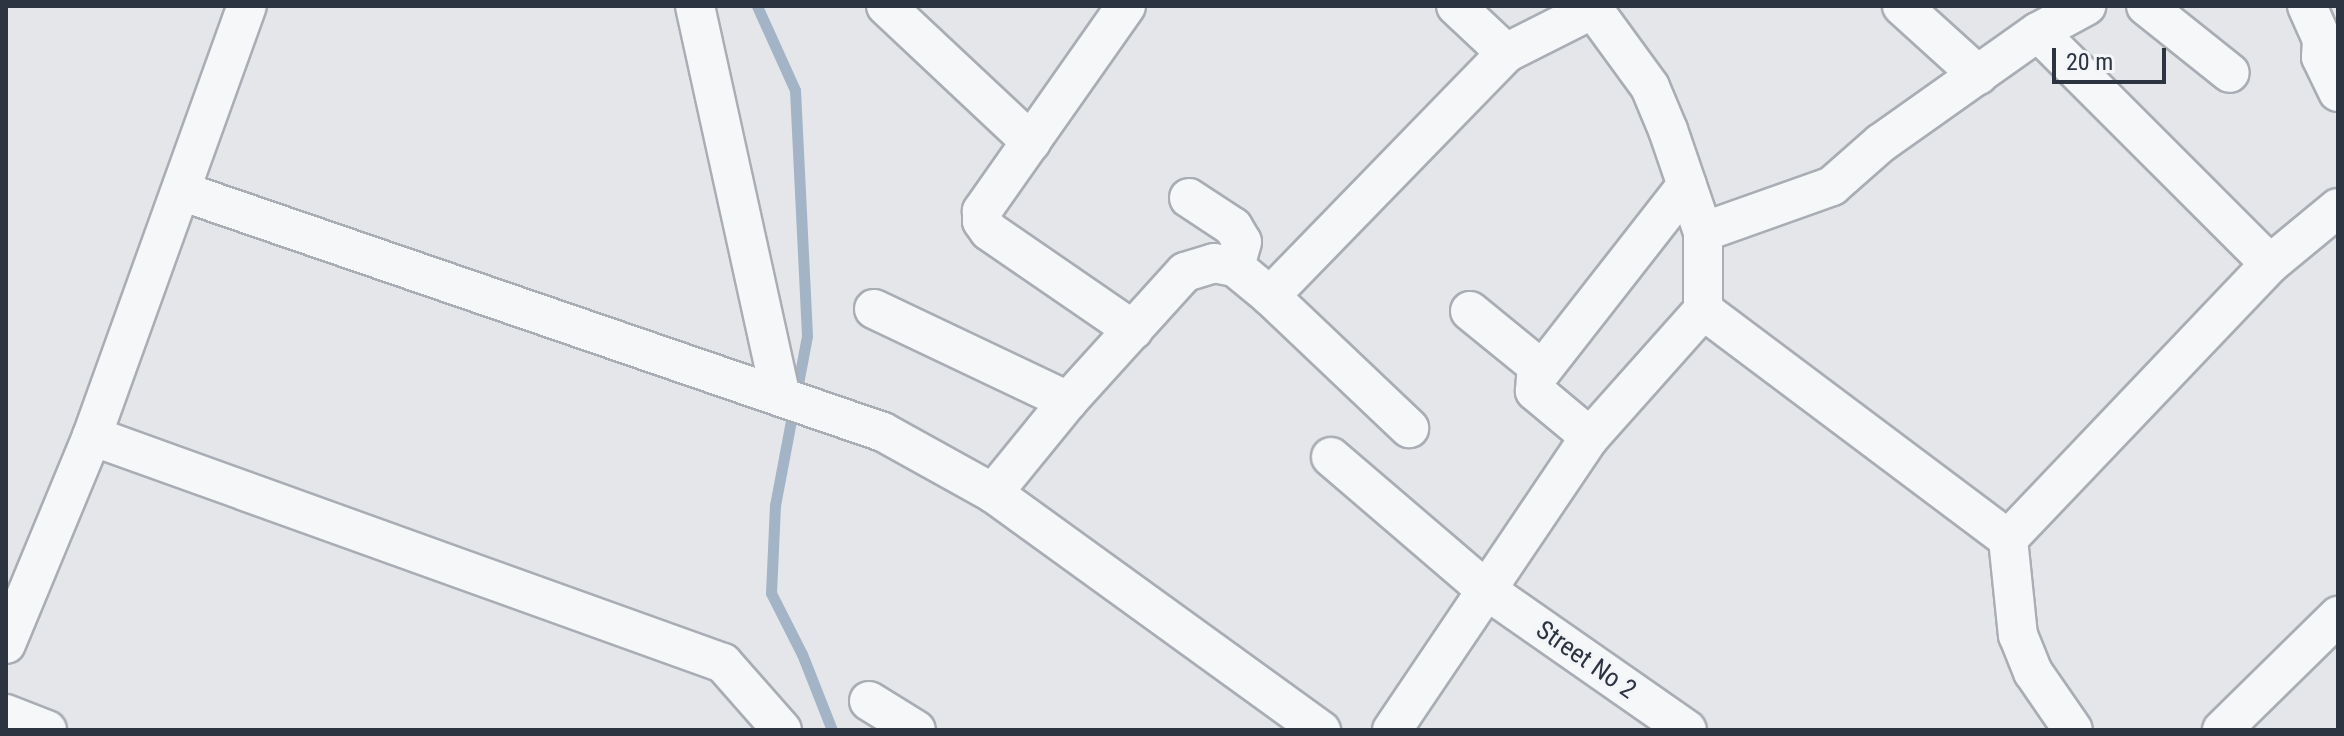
<!DOCTYPE html>
<html>
<head>
<meta charset="utf-8">
<style>
  body { margin:0 }
  #map { position:relative; width:2344px; height:736px; overflow:hidden; background:#e4e6ea; font-family:"Roboto Condensed",sans-serif }
  div>[style] { position:absolute }
  .stream>* { height:11px; margin:-5.5px; padding:0 5.5px; transform-origin:5.5px; border-radius:5.5px; background:#a3b4c6 }
  .roads { filter:drop-shadow(2px 0 #a9adb4) drop-shadow(-2px 0 #a9adb4) drop-shadow(0 2px #a9adb4) drop-shadow(0 -2px #a9adb4) }
  .minor>* { height:38px; margin:-19px; padding:0 19px; transform-origin:19px; border-radius:19px; background:#f6f7f9 }
  span { translate:-50% -50%; white-space:nowrap; text-align:center; line-height:1.15; -webkit-text-stroke:7px #f4f5f8; paint-order:stroke }
  .street-label { font-size:26px; color:#2d3441 }
  .frame { position:absolute; inset:0; border:8px solid #2d3441; pointer-events:none }
  .scale { position:absolute; left:2052px; top:48px; width:114px; height:36px; box-sizing:border-box; border:4px solid #2d3441; border-top:0; padding-left:10px; font-size:24px; line-height:28px; white-space:nowrap; color:#2d3441; -webkit-text-stroke:6px #f4f5f8; paint-order:stroke }
</style>
</head>
<body>
<div id="map">
  <div class="stream">
    <i style="left:757px;top:6px;width:92px;rotate:65.7deg"></i>
    <i style="left:795px;top:90px;width:246px;rotate:87.2deg"></i>
    <i style="left:807px;top:336px;width:172px;rotate:100.7deg"></i>
    <i style="left:775px;top:505px;width:88px;rotate:92.6deg"></i>
    <i style="left:771px;top:593px;width:68px;rotate:63.1deg"></i>
    <i style="left:802px;top:654px;width:82px;rotate:68.5deg"></i>
  </div>
  <div class="roads">
    <div class="minor">
      <i style="left:695px;top:6px;width:400px;rotate:77.6deg"></i>
      <i style="left:886px;top:6px;width:199px;rotate:43.2deg"></i>
      <i style="left:1126px;top:6px;width:251px;rotate:125.1deg"></i>
      <i style="left:982px;top:211px;width:10px;rotate:90deg"></i>
      <i style="left:982px;top:221px;width:12px;rotate:55deg"></i>
      <i style="left:989px;top:231px;width:175px;rotate:34.5deg"></i>
      <i style="left:1456px;top:6px;width:69px;rotate:43.2deg"></i>
      <i style="left:1591px;top:6px;width:100px;rotate:53.9deg"></i>
      <i style="left:1650px;top:87px;width:47px;rotate:67.3deg"></i>
      <i style="left:1668px;top:130px;width:108px;rotate:71.1deg"></i>
      <i style="left:1703px;top:232px;width:78px;rotate:90deg"></i>
      <i style="left:1703px;top:310px;width:381px;rotate:36.9deg"></i>
      <i style="left:2008px;top:539px;width:97px;rotate:84.1deg"></i>
      <i style="left:2018px;top:635px;width:40px;rotate:68deg"></i>
      <i style="left:2033px;top:672px;width:70px;rotate:55.4deg"></i>
      <i style="left:1902px;top:6px;width:103px;rotate:42.2deg"></i>
      <i style="left:2146px;top:6px;width:107px;rotate:38.6deg"></i>
      <i style="left:2307px;top:6px;width:36px;rotate:66deg"></i>
      <i style="left:2322px;top:39px;width:18px;rotate:93deg"></i>
      <i style="left:2321px;top:57px;width:39px;rotate:64deg"></i>
      <i style="left:2038px;top:32px;width:328px;rotate:45deg"></i>
      <i style="left:181px;top:191px;width:742px;rotate:18.95deg"></i>
      <i style="left:883px;top:432px;width:126px;rotate:29deg"></i>
      <i style="left:993px;top:493px;width:405px;rotate:35.9deg"></i>
      <i style="left:1189px;top:198px;width:53px;rotate:33.4deg"></i>
      <i style="left:1233px;top:227px;width:17px;rotate:59deg"></i>
      <i style="left:1242px;top:242px;width:26px;rotate:106deg"></i>
      <i style="left:1703px;top:232px;width:137px;rotate:-19.6deg"></i>
      <i style="left:1832px;top:186px;width:65px;rotate:-41.3deg"></i>
      <i style="left:1881px;top:143px;width:192px;rotate:-35.3deg"></i>
      <i style="left:2038px;top:32px;width:55px;rotate:-28.4deg"></i>
      <i style="left:1270px;top:296px;width:339px;rotate:-45.8deg"></i>
      <i style="left:1506px;top:53px;width:97px;rotate:-26.8deg"></i>
      <i style="left:874px;top:309px;width:215px;rotate:25.4deg"></i>
      <i style="left:1470px;top:311px;width:90px;rotate:39.2deg"></i>
      <i style="left:92px;top:436px;width:671px;rotate:19.79deg"></i>
      <i style="left:723px;top:663px;width:89px;rotate:48.6deg"></i>
      <i style="left:1590px;top:437px;width:72px;rotate:-140.1deg"></i>
      <i style="left:1535px;top:391px;width:13px;rotate:-86deg"></i>
      <i style="left:1536px;top:378px;width:245px;rotate:-52deg"></i>
      <i style="left:1331px;top:457px;width:203px;rotate:40.6deg"></i>
      <i style="left:1485px;top:589px;width:246px;rotate:34.9deg"></i>
      <i style="left:993px;top:493px;width:119px;rotate:-50.8deg"></i>
      <i style="left:1068px;top:401px;width:174px;rotate:-47.8deg"></i>
      <i style="left:1185px;top:272px;width:30px;rotate:-17deg"></i>
      <i style="left:1214px;top:263px;width:21px;rotate:11deg"></i>
      <i style="left:1235px;top:267px;width:45px;rotate:39.6deg"></i>
      <i style="left:1270px;top:296px;width:192px;rotate:43.5deg"></i>
      <i style="left:2008px;top:539px;width:380px;rotate:-46.4deg"></i>
      <i style="left:2270px;top:264px;width:88px;rotate:-39.5deg"></i>
      <i style="left:6px;top:644px;width:225px;rotate:-67.5deg"></i>
      <i style="left:92px;top:436px;width:457px;rotate:-70.2deg"></i>
      <i style="left:869px;top:701px;width:55px;rotate:31.7deg"></i>
      <i style="left:6px;top:714px;width:44px;rotate:21.3deg"></i>
      <i style="left:1392px;top:730px;width:354px;rotate:-56deg"></i>
      <i style="left:1590px;top:437px;width:170px;rotate:-48.3deg"></i>
      <i style="left:2222px;top:730px;width:163px;rotate:-44.5deg"></i>
    </div>
  </div>
  <div class="street-label">
    <span style="left:1586px;top:660px;rotate:35deg">Street No 2</span>
  </div>
  <div class="frame"></div>
  <div class="scale">20 m</div>
</div>
</body>
</html>
